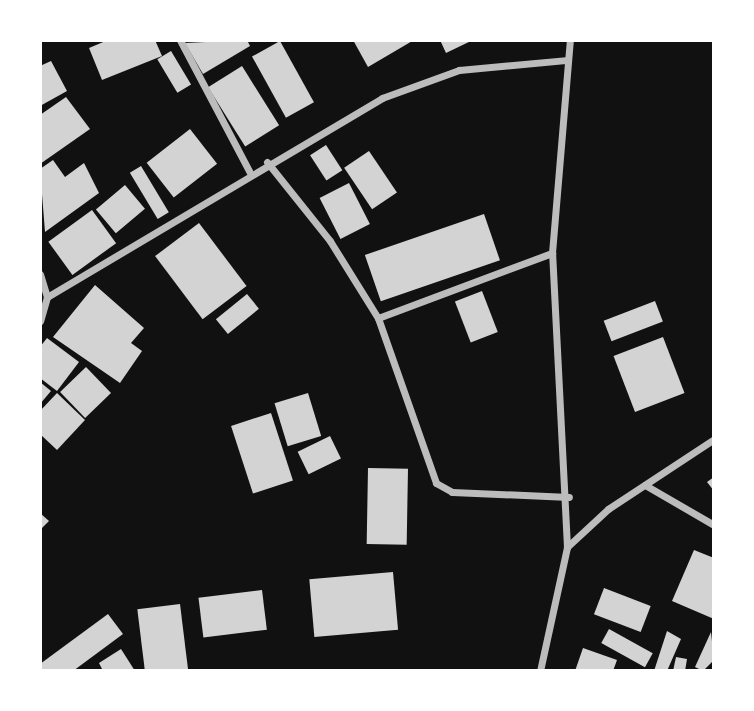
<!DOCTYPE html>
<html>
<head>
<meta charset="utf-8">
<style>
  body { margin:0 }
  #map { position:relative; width:754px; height:711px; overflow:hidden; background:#111; font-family:"Nunito Sans",sans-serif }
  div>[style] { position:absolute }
  .building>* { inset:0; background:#d3d3d3; transform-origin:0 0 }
  .minor>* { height:7px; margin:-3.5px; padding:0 3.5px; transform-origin:3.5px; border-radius:3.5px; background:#bcbcbc }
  span { translate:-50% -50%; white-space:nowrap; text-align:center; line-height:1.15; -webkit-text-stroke:7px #fff; paint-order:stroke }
  .frame { position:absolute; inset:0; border:42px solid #fff; pointer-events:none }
</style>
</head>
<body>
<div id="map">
  <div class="building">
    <i style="clip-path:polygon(108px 40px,155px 40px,162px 56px,102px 80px,89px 48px)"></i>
    <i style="clip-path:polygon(247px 40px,250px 46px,203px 74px,185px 43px)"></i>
    <i style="clip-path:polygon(353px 40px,414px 40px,368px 67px)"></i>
    <i style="clip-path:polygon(440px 40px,473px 40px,446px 53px)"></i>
    <i style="left:280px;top:41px;width:70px;height:32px;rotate:61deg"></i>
    <i style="left:171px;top:51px;width:39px;height:16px;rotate:59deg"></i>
    <i style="clip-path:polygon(51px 61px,67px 91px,40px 106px,40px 66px)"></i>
    <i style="left:242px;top:66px;width:70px;height:40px;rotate:58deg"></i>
    <i style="clip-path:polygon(66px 97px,90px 129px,40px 164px,40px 115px)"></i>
    <i style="left:190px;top:129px;width:44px;height:55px;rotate:52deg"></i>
    <i style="left:326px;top:145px;width:30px;height:19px;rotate:57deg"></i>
    <i style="left:369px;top:151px;width:50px;height:30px;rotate:56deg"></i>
    <i style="clip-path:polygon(53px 160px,65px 177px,84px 163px,99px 193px,45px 232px,40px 169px)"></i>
    <i style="left:141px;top:166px;width:54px;height:13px;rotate:59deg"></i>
    <i style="left:349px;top:183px;width:46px;height:33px;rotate:63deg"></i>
    <i style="left:125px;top:185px;width:31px;height:38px;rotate:50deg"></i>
    <i style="left:92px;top:210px;width:41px;height:54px;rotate:54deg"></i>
    <i style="left:484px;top:214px;width:49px;height:126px;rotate:71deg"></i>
    <i style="left:199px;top:223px;width:79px;height:55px;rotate:53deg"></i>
    <i style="clip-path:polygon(95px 285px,144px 328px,131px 343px,142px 351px,120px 383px,53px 337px)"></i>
    <i style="left:482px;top:291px;width:44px;height:29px;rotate:69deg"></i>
    <i style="left:247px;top:294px;width:19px;height:40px;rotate:51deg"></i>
    <i style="left:655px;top:301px;width:22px;height:55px;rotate:69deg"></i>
    <i style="left:663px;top:337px;width:60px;height:53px;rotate:69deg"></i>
    <i style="clip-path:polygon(47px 338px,79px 362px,57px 391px,40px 378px,40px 347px)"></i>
    <i style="left:86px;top:367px;width:36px;height:36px;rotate:46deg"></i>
    <i style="clip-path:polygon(40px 382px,51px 391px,40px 404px)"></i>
    <i style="clip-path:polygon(57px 393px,85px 420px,57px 450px,40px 434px,40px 411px)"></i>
    <i style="left:308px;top:393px;width:45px;height:35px;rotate:73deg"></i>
    <i style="left:271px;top:413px;width:71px;height:42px;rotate:72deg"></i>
    <i style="left:330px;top:436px;width:25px;height:36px;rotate:64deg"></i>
    <i style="left:368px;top:468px;width:40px;height:76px;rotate:1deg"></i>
    <i style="clip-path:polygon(714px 477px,714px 491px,707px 482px)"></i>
    <i style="clip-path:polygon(40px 513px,49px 521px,40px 530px)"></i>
    <i style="clip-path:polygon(694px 550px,714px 558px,714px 619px,672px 601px)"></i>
    <i style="left:393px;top:572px;width:58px;height:84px;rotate:85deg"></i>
    <i style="left:604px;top:588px;width:50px;height:28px;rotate:21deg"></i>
    <i style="left:262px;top:590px;width:40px;height:64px;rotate:83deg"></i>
    <i style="left:180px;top:604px;width:67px;height:43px;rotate:83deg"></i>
    <i style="clip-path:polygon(108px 614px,123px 634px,73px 671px,40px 671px,40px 664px)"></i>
    <i style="left:609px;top:629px;width:50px;height:16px;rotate:29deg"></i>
    <i style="clip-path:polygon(667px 631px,681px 639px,667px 671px,654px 671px)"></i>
    <i style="clip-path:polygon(711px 632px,714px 660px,703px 671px,695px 667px)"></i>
    <i style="clip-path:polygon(583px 648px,617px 660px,613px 671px,575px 671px)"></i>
    <i style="clip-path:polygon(121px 649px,135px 671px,103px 671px,99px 663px)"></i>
    <i style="clip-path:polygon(676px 657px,687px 659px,685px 671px,673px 671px)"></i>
  </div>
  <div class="minor">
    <i style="left:180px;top:40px;width:150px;rotate:62.2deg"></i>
    <i style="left:267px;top:162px;width:101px;rotate:51.4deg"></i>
    <i style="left:330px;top:241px;width:91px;rotate:58.1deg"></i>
    <i style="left:378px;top:318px;width:175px;rotate:70.6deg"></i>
    <i style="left:436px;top:483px;width:18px;rotate:29deg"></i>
    <i style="left:452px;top:492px;width:117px;rotate:2.4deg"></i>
    <i style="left:40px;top:274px;width:24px;rotate:73deg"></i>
    <i style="left:47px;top:297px;width:25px;rotate:106deg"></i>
    <i style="left:47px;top:297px;width:390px;rotate:-30.7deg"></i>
    <i style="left:382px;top:98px;width:82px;rotate:-20deg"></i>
    <i style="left:459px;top:70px;width:107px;rotate:-5.3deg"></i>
    <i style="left:378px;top:318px;width:186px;rotate:-20.5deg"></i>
    <i style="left:645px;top:485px;width:80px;rotate:30.1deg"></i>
    <i style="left:567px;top:547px;width:56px;rotate:-42.8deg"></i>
    <i style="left:608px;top:509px;width:127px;rotate:-33.4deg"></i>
    <i style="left:540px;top:671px;width:127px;rotate:-77.7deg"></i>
    <i style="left:567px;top:547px;width:294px;rotate:-92.9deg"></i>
    <i style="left:552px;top:253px;width:214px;rotate:-85.2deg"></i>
  </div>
  <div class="frame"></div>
</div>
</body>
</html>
